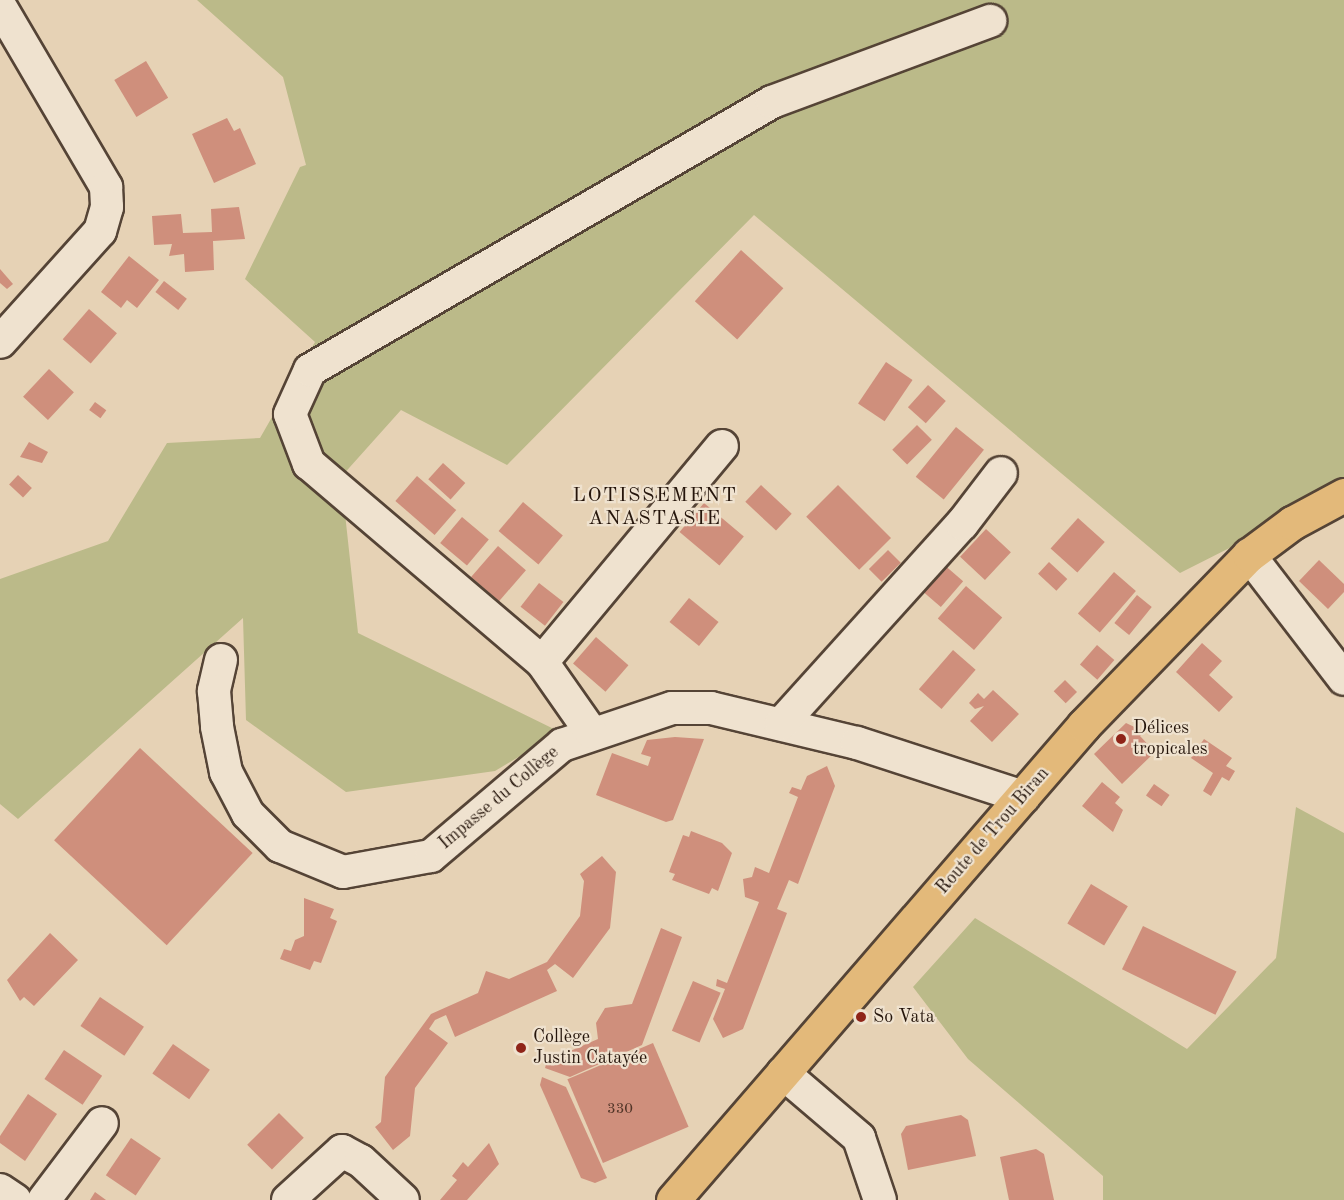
<!DOCTYPE html>
<html>
<head>
<meta charset="utf-8">
<style>
  body { margin:0 }
  #map { position:relative; width:1344px; height:1200px; overflow:hidden; background:#e6d2b5; font-family:"Old Standard TT",serif }
  div>[style] { position:absolute }
  .green>* { inset:0; background:#bbba89 }
  .building>* { inset:0; background:#cf8f7c; transform-origin:0 0 }
  .roads { filter:drop-shadow(2px 0 #554436) drop-shadow(-2px 0 #554436) drop-shadow(0 2px #554436) drop-shadow(0 -2px #554436) }
  .minor>* { height:32px; margin:-16px; padding:0 16px; transform-origin:16px; border-radius:16px; background:#efe2cf }
  .major>* { height:33px; margin:-16.5px; padding:0 16.5px; transform-origin:16.5px; border-radius:16.5px; background:#e3b97a }
  .dots>* { width:16px; height:16px; translate:-50% -50%; box-sizing:border-box; border:3px solid #efe2cf; border-radius:50% }
  span { translate:-50% -50%; white-space:nowrap; text-align:center; line-height:1.15; -webkit-text-stroke:4.5px #efe2cf; paint-order:stroke }
  .number-label { font-size:15px; color:#503427 }
  .number-label span { -webkit-text-stroke-width:0 }
  .poi-label { font-size:18px; color:#25150b }
  .left { translate:0 -50%; text-align:left }
  .street-label { font-size:18px; color:#25150b }
  .neighbourhood-label { font-size:20px; color:#25150b; letter-spacing:1.5px }
</style>
</head>
<body>
<div id="map">
  <div class="green">
    <i style="clip-path:polygon(197px 0,1344px 0,1344px 490px,1180px 573px,754px 215px,507px 465px,401px 410px,341px 477px,358px 633px,560px 732px,495px 771px,346px 792px,246px 720px,243px 618px,18px 819px,0 804px,0 579px,108px 541px,167px 443px,260px 438px,315px 342px,245px 279px,300px 167px,306px 165px,283px 77px)"></i>
    <i style="clip-path:polygon(1296px 807px,1344px 833px,1344px 1200px,1103px 1200px,1103px 1176px,968px 1059px,913px 987px,975px 918px,1187px 1049px,1276px 958px)"></i>
  </div>
  <div class="building">
    <i style="left:146px;top:61px;width:43px;height:37px;rotate:59deg"></i>
    <i style="clip-path:polygon(227px 118px,234px 131px,240px 128px,256px 164px,214px 183px,192px 134px)"></i>
    <i style="clip-path:polygon(239px 207px,245px 239px,213px 241px,214px 270px,185px 272px,184px 254px,169px 256px,172px 244px,154px 245px,152px 216px,181px 214px,183px 233px,212px 232px,211px 209px)"></i>
    <i style="left:741px;top:250px;width:57px;height:69px;rotate:42deg"></i>
    <i style="clip-path:polygon(129px 256px,159px 280px,137px 308px,127px 300px,121px 308px,101px 292px)"></i>
    <i style="clip-path:polygon(0 269px,13px 284px,7px 289px,0 283px)"></i>
    <i style="left:164px;top:281px;width:29px;height:14px;rotate:38deg"></i>
    <i style="left:89px;top:309px;width:37px;height:40px;rotate:41deg"></i>
    <i style="left:886px;top:362px;width:32px;height:50px;rotate:34deg"></i>
    <i style="left:49px;top:369px;width:34px;height:38px;rotate:43deg"></i>
    <i style="left:928px;top:385px;width:24px;height:30px;rotate:42deg"></i>
    <i style="left:95px;top:402px;width:14px;height:10px;rotate:36deg"></i>
    <i style="left:917px;top:425px;width:21px;height:35px;rotate:45deg"></i>
    <i style="left:956px;top:427px;width:36px;height:64px;rotate:39deg"></i>
    <i style="clip-path:polygon(29px 442px,48px 452px,42px 463px,20px 457px)"></i>
    <i style="left:443px;top:463px;width:30px;height:22px;rotate:42deg"></i>
    <i style="left:18px;top:475px;width:19px;height:13px;rotate:43deg"></i>
    <i style="left:417px;top:476px;width:52px;height:33px;rotate:41deg"></i>
    <i style="left:761px;top:485px;width:42px;height:23px;rotate:43deg"></i>
    <i style="left:838px;top:485px;width:75px;height:45px;rotate:45deg"></i>
    <i style="left:523px;top:502px;width:52px;height:38px;rotate:40deg"></i>
    <i style="left:704px;top:503px;width:52px;height:38px;rotate:40deg"></i>
    <i style="left:462px;top:517px;width:35px;height:34px;rotate:40deg"></i>
    <i style="left:1078px;top:518px;width:36px;height:41px;rotate:42deg"></i>
    <i style="left:986px;top:529px;width:34px;height:38px;rotate:43deg"></i>
    <i style="left:498px;top:546px;width:37px;height:41px;rotate:41deg"></i>
    <i style="left:888px;top:550px;width:18px;height:27px;rotate:45deg"></i>
    <i style="clip-path:polygon(1319px 560px,1344px 584px,1344px 592px,1328px 609px,1299px 581px)"></i>
    <i style="left:1049px;top:562px;width:25px;height:16px;rotate:43deg"></i>
    <i style="left:942px;top:563px;width:28px;height:34px;rotate:41deg"></i>
    <i style="left:1114px;top:572px;width:29px;height:55px;rotate:41deg"></i>
    <i style="left:539px;top:583px;width:31px;height:30px;rotate:38deg"></i>
    <i style="left:966px;top:586px;width:48px;height:43px;rotate:41deg"></i>
    <i style="left:1137px;top:595px;width:19px;height:36px;rotate:39deg"></i>
    <i style="left:689px;top:598px;width:38px;height:31px;rotate:39deg"></i>
    <i style="left:596px;top:637px;width:43px;height:35px;rotate:41deg"></i>
    <i style="clip-path:polygon(1202px 643px,1222px 661px,1209px 675px,1233px 697px,1219px 712px,1176px 672px)"></i>
    <i style="left:1097px;top:645px;width:23px;height:26px;rotate:41deg"></i>
    <i style="left:953px;top:650px;width:30px;height:52px;rotate:41deg"></i>
    <i style="left:1065px;top:680px;width:17px;height:16px;rotate:45deg"></i>
    <i style="clip-path:polygon(993px 690px,1019px 714px,992px 742px,970px 721px,984px 706px,975px 709px,969px 703px,978px 693px,984px 699px)"></i>
    <i style="clip-path:polygon(1126px 723px,1145px 732px,1140px 736px,1155px 752px,1122px 784px,1094px 754px)"></i>
    <i style="clip-path:polygon(675px 737px,704px 739px,673px 820px,666px 822px,596px 795px,612px 753px,648px 766px,651px 757px,641px 754px,647px 740px)"></i>
    <i style="clip-path:polygon(1204px 739px,1232px 758px,1226px 766px,1235px 771px,1229px 781px,1222px 777px,1211px 796px,1203px 791px,1213px 773px,1191px 758px)"></i>
    <i style="left:140px;top:748px;width:154px;height:126px;rotate:43deg"></i>
    <i style="clip-path:polygon(827px 766px,835px 786px,798px 884px,789px 880px,777px 909px,787px 913px,743px 1029px,723px 1038px,713px 1019px,725px 989px,716px 986px,717px 979px,727px 983px,759px 902px,745px 897px,743px 879px,752px 877px,755px 867px,769px 873px,798px 797px,789px 793px,792px 787px,801px 790px,807px 776px)"></i>
    <i style="clip-path:polygon(1102px 782px,1120px 797px,1115px 803px,1123px 810px,1113px 832px,1082px 806px)"></i>
    <i style="left:1154px;top:784px;width:19px;height:14px;rotate:35deg"></i>
    <i style="clip-path:polygon(691px 831px,722px 843px,732px 853px,718px 891px,712px 888px,709px 894px,672px 880px,675px 874px,669px 872px,683px 835px,689px 837px)"></i>
    <i style="clip-path:polygon(602px 856px,616px 872px,610px 928px,573px 978px,555px 964px,547px 970px,557px 991px,455px 1037px,446px 1015px,435px 1020px,429px 1029px,448px 1043px,415px 1088px,410px 1136px,393px 1150px,375px 1127px,381px 1122px,385px 1077px,431px 1014px,478px 993px,486px 971px,509px 979px,547px 962px,580px 916px,584px 881px,580px 874px)"></i>
    <i style="left:1091px;top:884px;width:43px;height:46px;rotate:31deg"></i>
    <i style="clip-path:polygon(304px 898px,334px 909px,330px 918px,337px 921px,321px 963px,314px 961px,310px 970px,280px 959px,284px 949px,291px 951px,295px 940px,304px 936px)"></i>
    <i style="left:1143px;top:926px;width:104px;height:48px;rotate:26deg"></i>
    <i style="clip-path:polygon(661px 928px,682px 937px,642px 1045px,570px 1077px,545px 1068px,547px 1061px,598px 1039px,596px 1023px,605px 1008px,632px 1004px)"></i>
    <i style="clip-path:polygon(50px 933px,78px 960px,34px 1006px,24px 997px,20px 1001px,7px 980px)"></i>
    <i style="left:693px;top:981px;width:30px;height:54px;rotate:23deg"></i>
    <i style="left:100px;top:997px;width:53px;height:35px;rotate:34deg"></i>
    <i style="left:653px;top:1043px;width:91px;height:93px;rotate:67deg"></i>
    <i style="left:173px;top:1044px;width:45px;height:36px;rotate:35deg"></i>
    <i style="left:64px;top:1050px;width:46px;height:35px;rotate:34deg"></i>
    <i style="clip-path:polygon(542px 1077px,566px 1087px,607px 1178px,595px 1183px,581px 1178px,540px 1085px)"></i>
    <i style="clip-path:polygon(28px 1094px,57px 1114px,25px 1161px,0 1143px,0 1136px)"></i>
    <i style="left:279px;top:1113px;width:35px;height:45px;rotate:45deg"></i>
    <i style="clip-path:polygon(961px 1115px,968px 1120px,976px 1156px,908px 1170px,901px 1134px,906px 1126px)"></i>
    <i style="left:131px;top:1138px;width:36px;height:45px;rotate:34deg"></i>
    <i style="clip-path:polygon(489px 1143px,499px 1164px,467px 1200px,440px 1200px,457px 1180px,452px 1176px,463px 1162px,468px 1167px)"></i>
    <i style="clip-path:polygon(1036px 1149px,1044px 1154px,1054px 1200px,1009px 1200px,1000px 1157px)"></i>
    <i style="clip-path:polygon(95px 1192px,106px 1200px,90px 1200px)"></i>
  </div>
  <div class="roads">
    <div class="minor">
      <i style="left:0;top:6px;width:210px;rotate:59.6deg"></i>
      <i style="left:106px;top:187px;width:20px;rotate:87deg"></i>
      <i style="left:107px;top:207px;width:25px;rotate:106deg"></i>
      <i style="left:100px;top:231px;width:149px;rotate:132deg"></i>
      <i style="left:1249px;top:555px;width:156px;rotate:52.5deg"></i>
      <i style="left:221px;top:660px;width:32px;rotate:103deg"></i>
      <i style="left:214px;top:691px;width:36px;rotate:85deg"></i>
      <i style="left:217px;top:727px;width:46px;rotate:78.7deg"></i>
      <i style="left:226px;top:772px;width:47px;rotate:62.4deg"></i>
      <i style="left:248px;top:814px;width:45px;rotate:45deg"></i>
      <i style="left:280px;top:846px;width:68px;rotate:22.4deg"></i>
      <i style="left:343px;top:872px;width:89px;rotate:-10.3deg"></i>
      <i style="left:431px;top:856px;width:172px;rotate:-40.3deg"></i>
      <i style="left:562px;top:745px;width:116px;rotate:-18.6deg"></i>
      <i style="left:672px;top:708px;width:39px"></i>
      <i style="left:711px;top:708px;width:150px;rotate:13.5deg"></i>
      <i style="left:857px;top:743px;width:175px;rotate:18deg"></i>
      <i style="left:542px;top:662px;width:281px;rotate:-50.2deg"></i>
      <i style="left:781px;top:724px;width:270px;rotate:-47.9deg"></i>
      <i style="left:962px;top:524px;width:64px;rotate:-52.6deg"></i>
      <i style="left:591px;top:732px;width:85px;rotate:-125deg"></i>
      <i style="left:542px;top:662px;width:306px;rotate:-139.6deg"></i>
      <i style="left:309px;top:464px;width:53px;rotate:-110.8deg"></i>
      <i style="left:290px;top:414px;width:48px;rotate:-65.6deg"></i>
      <i style="left:310px;top:370px;width:534px;rotate:-30.12deg"></i>
      <i style="left:772px;top:102px;width:233px;rotate:-20.4deg"></i>
      <i style="left:783px;top:1073px;width:100px;rotate:40.5deg"></i>
      <i style="left:859px;top:1138px;width:65px;rotate:71.3deg"></i>
      <i style="left:0;top:1190px;width:18px;rotate:34deg"></i>
      <i style="left:44px;top:1200px;width:96px;rotate:-53deg"></i>
      <i style="left:288px;top:1200px;width:73px;rotate:-42.2deg"></i>
      <i style="left:342px;top:1151px;width:21px;rotate:28deg"></i>
      <i style="left:361px;top:1161px;width:57px;rotate:42.9deg"></i>
    </div>
    <div class="major">
      <i style="left:673px;top:1200px;width:628px;rotate:-49.13deg"></i>
      <i style="left:1084px;top:725px;width:237px;rotate:-45.9deg"></i>
      <i style="left:1249px;top:555px;width:54px;rotate:-36.7deg"></i>
      <i style="left:1292px;top:523px;width:59px;rotate:-28.3deg"></i>
    </div>
  </div>
  <div class="dots">
    <i style="left:1121px;top:739px;background:#8f2418"></i>
    <i style="left:861px;top:1017px;background:#8f2418"></i>
    <i style="left:521px;top:1048px;background:#8f2418"></i>
  </div>
  <div class="number-label">
    <span style="left:620px;top:1110px">330</span>
  </div>
  <div class="poi-label">
    <span class="left" style="left:1133px;top:739px">Délices<br>tropicales</span>
    <span class="left" style="left:873px;top:1017px">So Vata</span>
    <span class="left" style="left:533px;top:1048px">Collège<br>Justin Catayée</span>
  </div>
  <div class="street-label">
    <span style="left:499px;top:798px;rotate:-40deg">Impasse du Collège</span>
    <span style="left:993px;top:831px;rotate:-49deg">Route de Trou Biran</span>
  </div>
  <div class="neighbourhood-label">
    <span style="left:655px;top:508px">LOTISSEMENT<br>ANASTASIE</span>
  </div>
</div>
</body>
</html>
